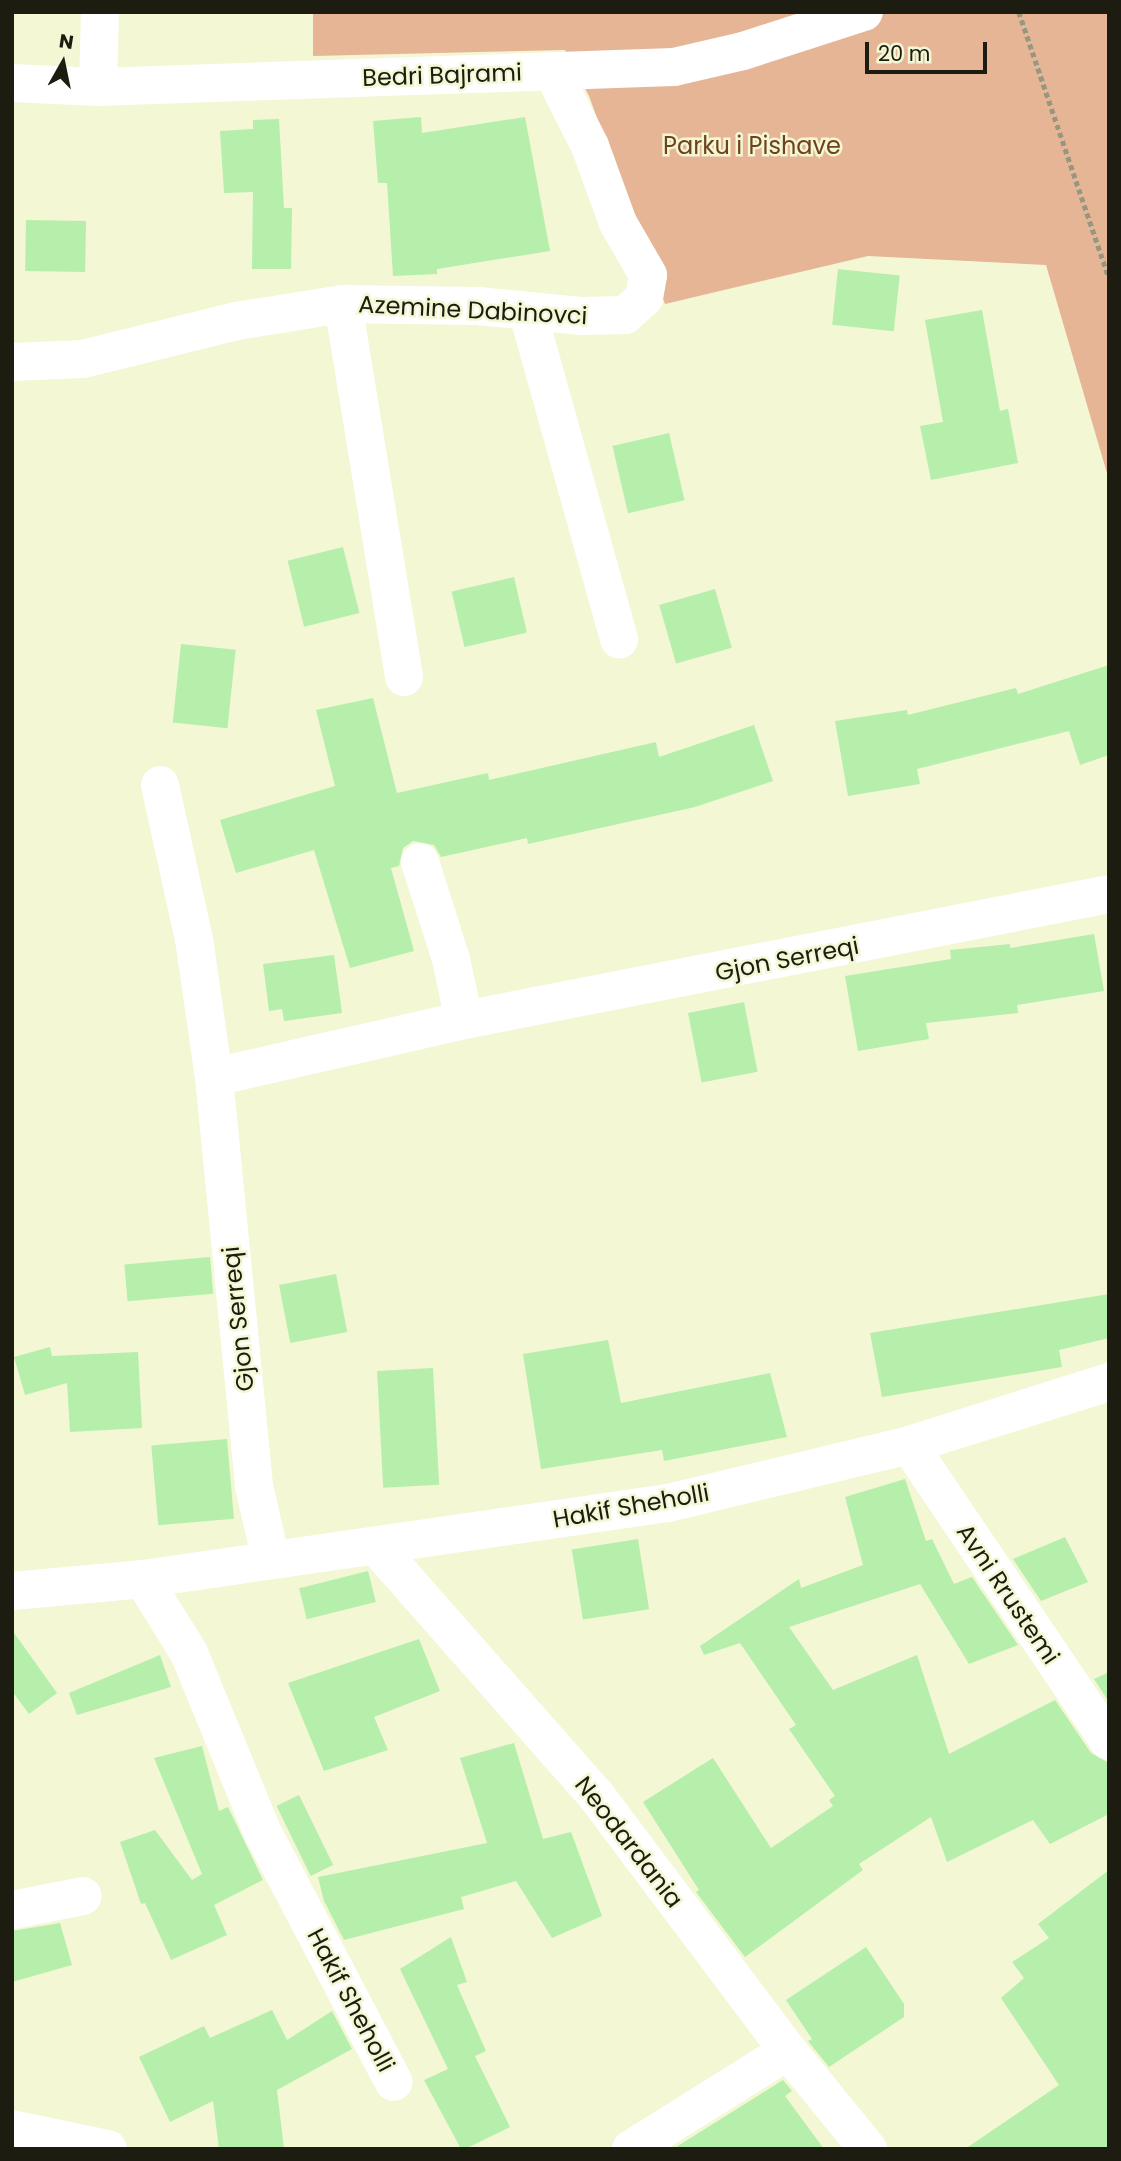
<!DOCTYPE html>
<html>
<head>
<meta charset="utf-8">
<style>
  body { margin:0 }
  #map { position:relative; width:1121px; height:2161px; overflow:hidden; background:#f3f7d4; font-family:Poppins,sans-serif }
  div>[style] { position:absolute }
  .green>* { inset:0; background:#e5b595 }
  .building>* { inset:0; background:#b5efab; transform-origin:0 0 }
  .path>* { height:4.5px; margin-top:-2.25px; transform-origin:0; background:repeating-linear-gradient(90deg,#95977e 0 5px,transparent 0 8.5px) }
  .minor>* { height:38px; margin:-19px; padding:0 19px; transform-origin:19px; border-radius:19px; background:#fff }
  span { translate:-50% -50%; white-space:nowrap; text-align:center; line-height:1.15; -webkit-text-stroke:5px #f3f7d4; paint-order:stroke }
  .street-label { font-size:24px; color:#1c1d10 }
  .park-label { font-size:24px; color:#71411d }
  .frame { position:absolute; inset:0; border:14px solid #1c1d10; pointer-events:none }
  .north { position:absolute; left:28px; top:28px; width:70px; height:70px; -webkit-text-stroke:5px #f3f7d4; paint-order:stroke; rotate:9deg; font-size:19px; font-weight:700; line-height:28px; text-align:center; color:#1c1d10 }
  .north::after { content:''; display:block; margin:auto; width:24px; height:32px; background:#1c1d10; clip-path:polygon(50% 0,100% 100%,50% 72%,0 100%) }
  .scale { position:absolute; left:865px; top:42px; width:122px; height:32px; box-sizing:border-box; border:4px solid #1c1d10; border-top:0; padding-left:9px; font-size:21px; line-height:24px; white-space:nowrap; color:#1c1d10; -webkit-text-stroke:5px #f3f7d4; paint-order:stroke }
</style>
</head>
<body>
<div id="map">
  <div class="green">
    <i style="clip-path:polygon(313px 12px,1109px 12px,1109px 480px,1046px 265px,868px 256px,665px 304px,589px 96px,565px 50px,313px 56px)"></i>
  </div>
  <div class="building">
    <i style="clip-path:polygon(421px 117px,422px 133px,525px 117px,550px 251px,437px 269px,437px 274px,393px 276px,387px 183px,378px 183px,373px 121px)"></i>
    <i style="clip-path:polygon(279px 119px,284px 208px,292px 208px,291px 269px,252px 269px,253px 192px,224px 193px,220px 131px,253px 129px,253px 120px)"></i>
    <i style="left:26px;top:220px;width:60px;height:51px;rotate:1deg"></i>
    <i style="left:838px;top:269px;width:62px;height:56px;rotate:6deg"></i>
    <i style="clip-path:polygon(982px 310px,1000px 411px,1008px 409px,1018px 463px,931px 480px,920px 426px,943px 422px,925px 320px)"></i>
    <i style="left:669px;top:433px;width:69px;height:58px;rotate:77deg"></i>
    <i style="left:343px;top:547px;width:68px;height:57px;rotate:76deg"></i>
    <i style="left:514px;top:577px;width:57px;height:64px;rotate:77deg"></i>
    <i style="left:715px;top:589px;width:61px;height:58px;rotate:74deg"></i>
    <i style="left:181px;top:644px;width:55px;height:79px;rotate:6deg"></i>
    <i style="clip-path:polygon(1109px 665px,1109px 755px,1080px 765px,1069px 731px,917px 769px,920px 784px,848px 796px,835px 721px,907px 710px,908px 715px,1016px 688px,1018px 694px)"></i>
    <i style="clip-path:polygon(373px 698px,397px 793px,488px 773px,489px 780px,656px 742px,659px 757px,754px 725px,773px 781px,695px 807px,528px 844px,527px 838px,441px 857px,434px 845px,413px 841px,403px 848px,399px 866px,391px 868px,414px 951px,350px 968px,314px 850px,236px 873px,220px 820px,335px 786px,316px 710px)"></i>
    <i style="clip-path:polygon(1094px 934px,1104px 991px,1017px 1005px,1018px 1013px,926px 1023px,929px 1039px,858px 1051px,845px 976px,951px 959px,950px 950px,1010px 944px,1010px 948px)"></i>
    <i style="clip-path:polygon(334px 955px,342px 1013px,284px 1021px,282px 1009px,269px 1011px,263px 964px)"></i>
    <i style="left:744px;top:1002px;width:71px;height:57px;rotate:79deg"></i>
    <i style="left:210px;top:1257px;width:37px;height:86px;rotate:85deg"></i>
    <i style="left:336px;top:1274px;width:59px;height:58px;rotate:79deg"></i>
    <i style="clip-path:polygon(1109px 1294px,1109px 1338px,1059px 1350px,1062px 1367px,882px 1397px,870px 1333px)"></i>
    <i style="clip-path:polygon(608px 1340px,621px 1403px,770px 1373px,787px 1437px,664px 1461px,662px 1450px,541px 1469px,523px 1354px)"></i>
    <i style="clip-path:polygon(50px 1347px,52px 1356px,138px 1352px,142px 1428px,70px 1432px,67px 1383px,25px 1395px,14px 1357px)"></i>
    <i style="left:433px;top:1368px;width:117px;height:56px;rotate:87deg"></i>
    <i style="left:227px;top:1439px;width:80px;height:76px;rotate:85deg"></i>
    <i style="clip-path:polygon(905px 1479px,926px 1541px,932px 1539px,954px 1584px,972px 1577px,1018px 1645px,969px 1664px,920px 1584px,789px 1627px,833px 1690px,917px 1655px,949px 1754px,1055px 1700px,1091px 1753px,1109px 1763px,1109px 1814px,1050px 1844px,1033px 1820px,947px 1862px,931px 1817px,859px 1864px,863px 1870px,745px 1957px,696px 1892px,699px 1890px,643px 1802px,713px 1758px,771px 1848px,833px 1806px,829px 1800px,835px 1796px,789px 1729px,796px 1725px,740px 1643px,704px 1655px,700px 1646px,799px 1579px,801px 1588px,863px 1565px,845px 1497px)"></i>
    <i style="clip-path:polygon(1065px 1537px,1088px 1582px,1041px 1601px,1013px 1559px)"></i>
    <i style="left:638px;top:1539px;width:71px;height:67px;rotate:81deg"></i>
    <i style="left:368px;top:1571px;width:32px;height:71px;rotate:76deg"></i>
    <i style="clip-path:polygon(12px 1630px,57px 1693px,29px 1714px,12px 1691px)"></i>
    <i style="clip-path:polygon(419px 1639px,440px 1691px,374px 1717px,388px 1750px,324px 1771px,288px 1683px)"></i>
    <i style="clip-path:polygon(160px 1655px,171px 1687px,77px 1715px,69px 1693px)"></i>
    <i style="clip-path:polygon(1109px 1672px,1109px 1702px,1094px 1679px)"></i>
    <i style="clip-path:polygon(514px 1743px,543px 1839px,571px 1832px,602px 1916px,552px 1938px,516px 1881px,461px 1897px,464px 1909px,344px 1940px,324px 1901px,318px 1877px,487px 1843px,460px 1758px)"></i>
    <i style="clip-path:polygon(202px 1746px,219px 1811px,228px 1807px,263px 1880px,214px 1905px,227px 1935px,171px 1960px,145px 1903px,141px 1904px,120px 1842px,155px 1830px,192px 1880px,202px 1874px,154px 1758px)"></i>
    <i style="left:299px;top:1795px;width:78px;height:25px;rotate:64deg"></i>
    <i style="clip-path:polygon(1109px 1870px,1109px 2149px,965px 2149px,1059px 2085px,1001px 1998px,1024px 1978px,1012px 1962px,1049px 1938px,1038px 1924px)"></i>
    <i style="clip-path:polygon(60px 1923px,72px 1965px,12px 1982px,12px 1931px)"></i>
    <i style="clip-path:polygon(451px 1937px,467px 1982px,457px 1985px,486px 2051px,475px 2056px,510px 2127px,465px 2149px,461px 2149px,424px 2080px,448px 2069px,400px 1969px)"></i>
    <i style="clip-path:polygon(866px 1947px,904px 2004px,904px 2017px,829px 2067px,808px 2041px,812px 2039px,786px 2000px)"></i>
    <i style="clip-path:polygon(272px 2010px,287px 2040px,332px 2011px,352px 2049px,277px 2090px,284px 2149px,219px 2149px,213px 2101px,170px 2122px,139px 2057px,204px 2026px,210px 2038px)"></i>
    <i style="clip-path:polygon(783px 2080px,792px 2091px,785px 2096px,824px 2149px,673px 2149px)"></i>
  </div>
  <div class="path">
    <i style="left:1019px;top:12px;width:281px;rotate:71.3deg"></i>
  </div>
  <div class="minor">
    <i style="left:12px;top:83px;width:86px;rotate:2.7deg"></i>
    <i style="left:98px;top:87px;width:576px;rotate:-1.99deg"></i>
    <i style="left:674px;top:67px;width:71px;rotate:-13.1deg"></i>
    <i style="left:743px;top:51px;width:127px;rotate:-17.9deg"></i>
    <i style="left:98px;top:87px;width:75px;rotate:-88.5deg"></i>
    <i style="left:343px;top:304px;width:378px;rotate:80.7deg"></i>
    <i style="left:528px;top:313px;width:339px;rotate:74.4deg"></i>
    <i style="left:12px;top:362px;width:71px;rotate:-2.4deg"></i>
    <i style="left:83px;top:359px;width:158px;rotate:-13.9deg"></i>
    <i style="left:236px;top:321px;width:108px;rotate:-9deg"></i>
    <i style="left:343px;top:304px;width:135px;rotate:0.8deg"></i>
    <i style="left:478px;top:306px;width:103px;rotate:5.5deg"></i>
    <i style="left:581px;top:316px;width:44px;rotate:-1.3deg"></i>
    <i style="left:625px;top:315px;width:25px;rotate:-42deg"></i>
    <i style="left:644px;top:298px;width:23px;rotate:-80deg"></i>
    <i style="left:648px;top:275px;width:60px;rotate:-120deg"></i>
    <i style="left:618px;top:223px;width:82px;rotate:-110deg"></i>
    <i style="left:590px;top:146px;width:82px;rotate:-116.9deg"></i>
    <i style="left:160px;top:785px;width:158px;rotate:77.6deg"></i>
    <i style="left:194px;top:939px;width:139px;rotate:81.8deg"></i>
    <i style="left:214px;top:1077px;width:411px;rotate:84.4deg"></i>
    <i style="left:254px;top:1486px;width:76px;rotate:77.1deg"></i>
    <i style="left:420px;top:862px;width:102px;rotate:72.3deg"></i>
    <i style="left:451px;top:959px;width:62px;rotate:78deg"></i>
    <i style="left:214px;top:1077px;width:256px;rotate:-12.8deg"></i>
    <i style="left:464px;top:1020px;width:657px;rotate:-11.05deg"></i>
    <i style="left:909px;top:1445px;width:357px;rotate:56deg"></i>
    <i style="left:376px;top:1546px;width:331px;rotate:48.6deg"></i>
    <i style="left:595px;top:1794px;width:321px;rotate:53.1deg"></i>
    <i style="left:788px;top:2051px;width:127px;rotate:50.8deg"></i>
    <i style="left:143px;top:1579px;width:87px;rotate:58.1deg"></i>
    <i style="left:189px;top:1653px;width:195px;rotate:67.7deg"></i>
    <i style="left:263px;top:1833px;width:281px;rotate:62.3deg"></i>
    <i style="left:12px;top:1591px;width:132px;rotate:-5.2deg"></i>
    <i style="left:143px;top:1579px;width:530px;rotate:-8.24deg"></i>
    <i style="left:668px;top:1503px;width:248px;rotate:-13.5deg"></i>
    <i style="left:909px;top:1445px;width:210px;rotate:-17.5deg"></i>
    <i style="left:12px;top:1910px;width:72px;rotate:-11.2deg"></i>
    <i style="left:12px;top:2129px;width:98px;rotate:11.8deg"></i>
    <i style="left:631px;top:2149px;width:185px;rotate:-32deg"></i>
  </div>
  <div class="street-label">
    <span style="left:442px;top:75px;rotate:-2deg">Bedri Bajrami</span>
    <span style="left:473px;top:310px;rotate:3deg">Azemine Dabinovci</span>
    <span style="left:787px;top:959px;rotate:-11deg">Gjon Serreqi</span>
    <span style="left:238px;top:1319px;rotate:-96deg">Gjon Serreqi</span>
    <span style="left:631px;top:1506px;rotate:-10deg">Hakif Sheholli</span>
    <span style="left:1008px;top:1594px;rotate:56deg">Avni Rrustemi</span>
    <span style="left:629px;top:1842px;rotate:52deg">Neodardania</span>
    <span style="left:351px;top:2000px;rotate:62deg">Hakif Sheholli</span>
  </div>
  <div class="park-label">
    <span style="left:752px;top:146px">Parku i Pishave</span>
  </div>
  <div class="frame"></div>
  <div class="north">N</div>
  <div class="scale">20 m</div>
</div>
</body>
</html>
